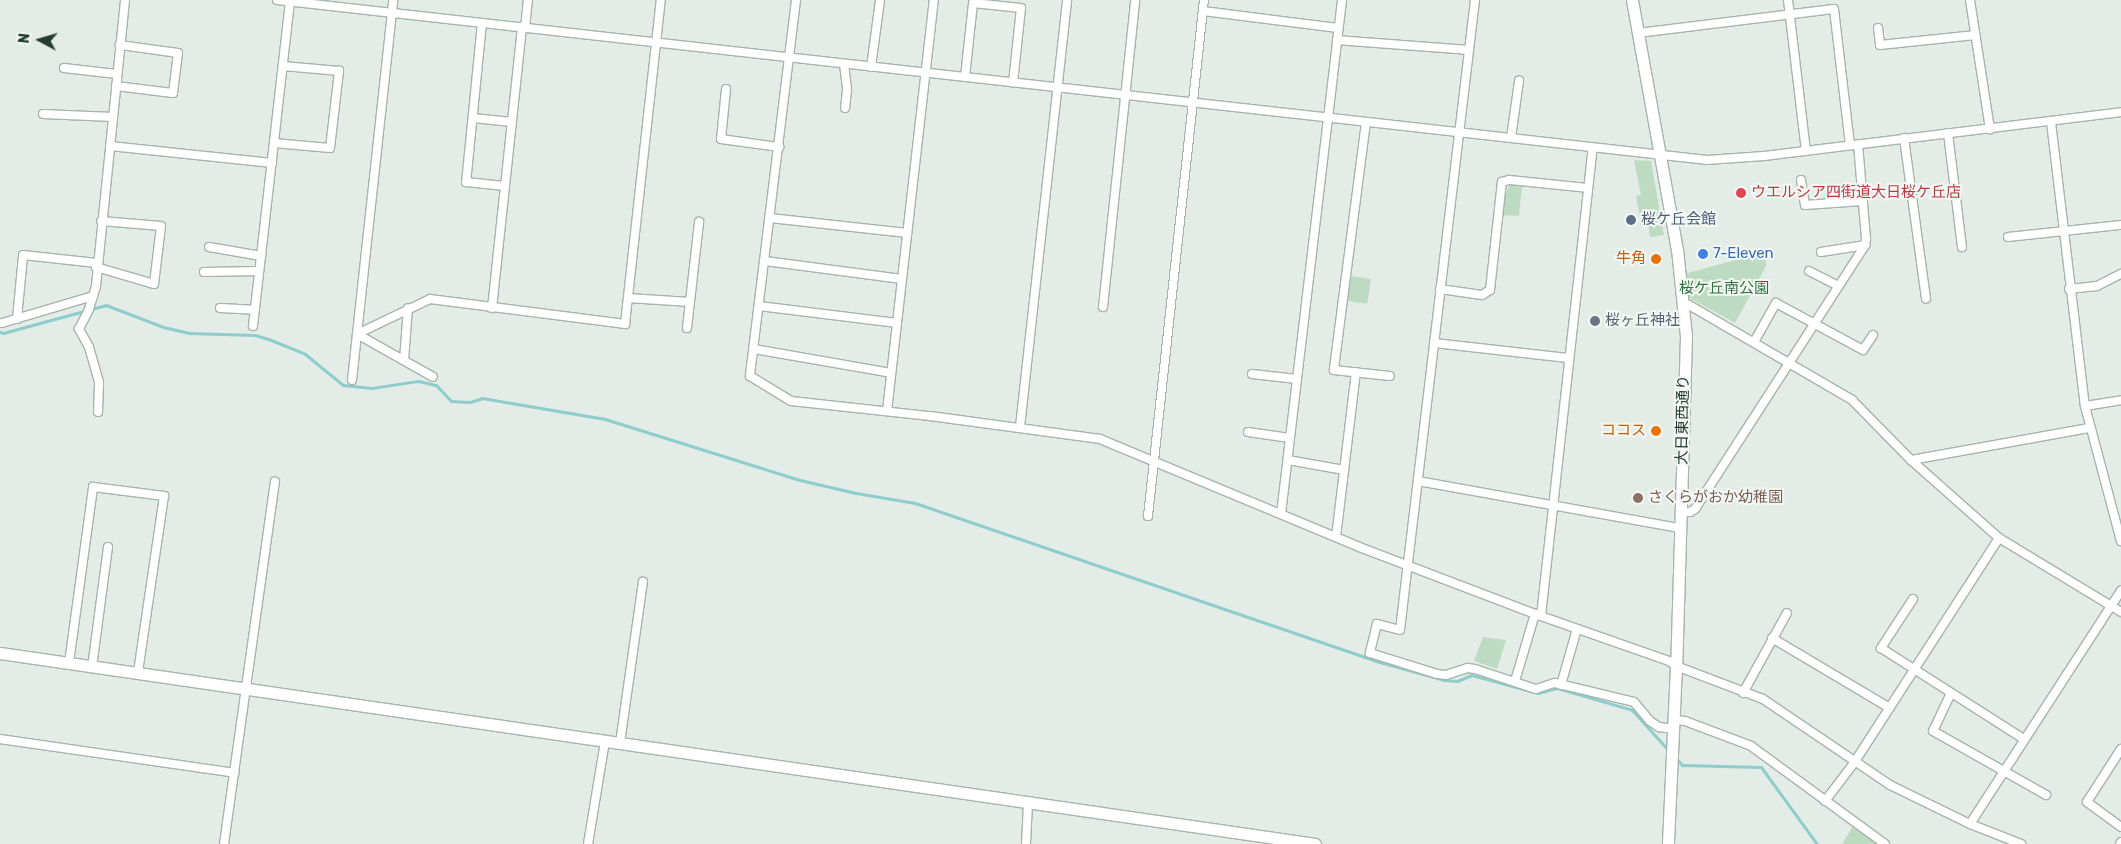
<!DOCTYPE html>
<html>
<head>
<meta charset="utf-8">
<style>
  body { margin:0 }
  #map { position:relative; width:2121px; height:844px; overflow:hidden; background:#e3ece6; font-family:Rubik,"Noto Sans JP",sans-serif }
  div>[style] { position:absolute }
  .green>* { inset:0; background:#bddbc0; transform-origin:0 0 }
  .stream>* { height:3px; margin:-1.5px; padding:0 1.5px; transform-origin:1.5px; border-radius:1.5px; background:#8ecdcc }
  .roads { filter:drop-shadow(1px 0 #a6b4ac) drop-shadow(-1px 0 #a6b4ac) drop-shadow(0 1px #a6b4ac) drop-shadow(0 -1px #a6b4ac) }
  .street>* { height:8px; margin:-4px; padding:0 4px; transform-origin:4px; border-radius:4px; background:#fff }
  .secondary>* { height:11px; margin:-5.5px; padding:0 5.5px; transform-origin:5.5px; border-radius:5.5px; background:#fff }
  .dots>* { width:14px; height:14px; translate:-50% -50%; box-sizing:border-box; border:2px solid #f3f8f5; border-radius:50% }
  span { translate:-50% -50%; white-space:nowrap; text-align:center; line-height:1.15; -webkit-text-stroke:4px #f3f8f5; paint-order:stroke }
  .health-label { font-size:15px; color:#be3a42 }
  .left { translate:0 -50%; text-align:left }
  .service-label { font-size:15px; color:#4e5e75 }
  .shop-label { font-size:15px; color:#366cbe }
  .food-label { font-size:15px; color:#c56008 }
  .right { translate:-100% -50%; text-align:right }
  .park-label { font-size:15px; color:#31703f }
  .worship-label { font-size:15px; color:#5b616d }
  .street-label { font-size:15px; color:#243c31 }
  .education-label { font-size:15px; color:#785e54 }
  .north { position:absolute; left:15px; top:15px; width:50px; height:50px; -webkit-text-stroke:4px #f3f8f5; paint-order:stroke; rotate:276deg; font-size:14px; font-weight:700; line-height:20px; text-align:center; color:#243c31 }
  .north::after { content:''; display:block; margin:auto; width:18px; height:22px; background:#243c31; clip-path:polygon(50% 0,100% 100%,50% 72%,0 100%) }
</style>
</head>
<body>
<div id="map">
  <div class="green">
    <i style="clip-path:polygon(1634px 160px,1651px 161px,1664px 235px,1650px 237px,1648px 223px,1641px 223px,1636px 196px,1641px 195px)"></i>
    <i style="clip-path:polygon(1510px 185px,1522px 186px,1519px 216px,1502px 215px,1504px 195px)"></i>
    <i style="clip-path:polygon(1765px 252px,1766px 266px,1735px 323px,1688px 297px,1684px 274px)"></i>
    <i style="left:1350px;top:276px;width:21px;height:25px;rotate:8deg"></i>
    <i style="clip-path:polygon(1483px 637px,1506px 640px,1497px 669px,1474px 661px)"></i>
    <i style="clip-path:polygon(1853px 826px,1880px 844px,1842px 844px)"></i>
  </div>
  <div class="stream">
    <i style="left:0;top:332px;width:3px;rotate:18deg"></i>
    <i style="left:3px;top:333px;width:107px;rotate:-15.2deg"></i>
    <i style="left:106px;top:305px;width:61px;rotate:21.1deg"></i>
    <i style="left:163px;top:327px;width:27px;rotate:13deg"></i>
    <i style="left:189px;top:333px;width:66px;rotate:1.7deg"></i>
    <i style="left:255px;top:335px;width:17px;rotate:17deg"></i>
    <i style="left:271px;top:340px;width:37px;rotate:22deg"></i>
    <i style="left:305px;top:354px;width:49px;rotate:39.2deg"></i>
    <i style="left:343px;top:385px;width:29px;rotate:6deg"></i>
    <i style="left:372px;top:388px;width:47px;rotate:-8.7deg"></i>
    <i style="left:418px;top:381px;width:18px;rotate:13deg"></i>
    <i style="left:436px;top:385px;width:22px;rotate:47deg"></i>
    <i style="left:451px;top:401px;width:19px;rotate:3deg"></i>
    <i style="left:470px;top:402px;width:13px;rotate:-18deg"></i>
    <i style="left:482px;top:398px;width:125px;rotate:9.7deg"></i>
    <i style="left:605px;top:419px;width:204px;rotate:17.4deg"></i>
    <i style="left:800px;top:480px;width:57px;rotate:13.1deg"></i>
    <i style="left:856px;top:493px;width:60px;rotate:9.6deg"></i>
    <i style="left:915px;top:503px;width:487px;rotate:18.9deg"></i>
    <i style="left:1376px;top:661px;width:71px;rotate:15.6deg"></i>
    <i style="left:1444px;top:680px;width:13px;rotate:4deg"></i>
    <i style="left:1457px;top:681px;width:16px;rotate:-22deg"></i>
    <i style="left:1472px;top:675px;width:68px;rotate:15.3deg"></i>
    <i style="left:1538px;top:693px;width:20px;rotate:-15deg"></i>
    <i style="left:1557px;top:688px;width:78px;rotate:16.3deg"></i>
    <i style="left:1632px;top:710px;width:55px;rotate:47.9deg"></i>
    <i style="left:1675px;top:757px;width:11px;rotate:49deg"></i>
    <i style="left:1682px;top:765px;width:79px;rotate:1.5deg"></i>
    <i style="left:1761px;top:767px;width:95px;rotate:54deg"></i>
  </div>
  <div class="roads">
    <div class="street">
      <i style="left:277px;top:0;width:1439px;rotate:6.38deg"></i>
      <i style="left:1707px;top:160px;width:57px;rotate:-4deg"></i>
      <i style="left:1764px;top:156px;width:360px;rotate:-7deg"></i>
      <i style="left:796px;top:0;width:379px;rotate:97deg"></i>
      <i style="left:750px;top:376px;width:48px;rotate:31.4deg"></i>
      <i style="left:791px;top:401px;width:140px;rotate:6.2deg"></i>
      <i style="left:930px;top:416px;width:172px;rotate:7.7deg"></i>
      <i style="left:1100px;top:439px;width:281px;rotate:22.6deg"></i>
      <i style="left:1359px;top:547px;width:188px;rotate:20.8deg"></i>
      <i style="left:1535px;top:614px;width:142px;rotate:19.3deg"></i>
      <i style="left:1669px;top:661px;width:9px;rotate:36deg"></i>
      <i style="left:1676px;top:666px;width:93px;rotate:20.8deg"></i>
      <i style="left:1763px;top:699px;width:153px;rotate:34.1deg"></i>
      <i style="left:1890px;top:785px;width:89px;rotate:26deg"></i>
      <i style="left:1970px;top:824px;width:55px;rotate:21.4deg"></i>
      <i style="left:1475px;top:0;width:634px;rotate:96.79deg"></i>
      <i style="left:1400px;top:630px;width:24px;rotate:-165deg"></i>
      <i style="left:1377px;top:624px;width:30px;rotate:104deg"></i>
      <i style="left:1370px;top:653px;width:70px;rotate:17.4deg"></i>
      <i style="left:1437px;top:674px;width:9px;rotate:6deg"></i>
      <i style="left:1446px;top:675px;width:23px;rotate:-18deg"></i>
      <i style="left:1468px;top:668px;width:7px;rotate:8deg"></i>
      <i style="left:1475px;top:669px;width:64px;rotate:18.2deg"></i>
      <i style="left:1536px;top:689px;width:20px;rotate:-18deg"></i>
      <i style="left:1555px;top:683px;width:81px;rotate:13.5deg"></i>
      <i style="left:1634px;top:702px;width:25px;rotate:50deg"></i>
      <i style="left:1650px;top:721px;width:11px;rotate:34deg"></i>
      <i style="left:1659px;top:727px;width:14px;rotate:8deg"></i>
      <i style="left:1788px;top:0;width:152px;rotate:83.2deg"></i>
      <i style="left:1970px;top:0;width:131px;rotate:81.2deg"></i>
      <i style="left:1203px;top:11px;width:136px;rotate:7.2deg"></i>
      <i style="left:482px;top:23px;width:160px;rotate:95.7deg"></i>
      <i style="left:466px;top:182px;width:39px;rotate:6deg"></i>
      <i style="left:525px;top:28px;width:28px;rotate:-84deg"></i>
      <i style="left:1878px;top:28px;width:17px;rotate:83deg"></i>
      <i style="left:1880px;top:45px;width:96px;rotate:-6deg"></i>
      <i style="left:1638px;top:33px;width:197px;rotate:-7deg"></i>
      <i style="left:1834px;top:9px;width:137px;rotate:83.3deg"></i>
      <i style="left:1337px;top:40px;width:132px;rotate:4.3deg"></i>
      <i style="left:844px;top:64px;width:26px;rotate:83deg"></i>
      <i style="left:847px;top:90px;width:18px;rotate:96deg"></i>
      <i style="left:871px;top:67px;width:68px;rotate:-82.3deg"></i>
      <i style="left:64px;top:68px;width:53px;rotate:6.5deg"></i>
      <i style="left:965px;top:77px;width:74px;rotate:-83.8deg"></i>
      <i style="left:973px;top:3px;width:48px;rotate:5.9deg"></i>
      <i style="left:1021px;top:8px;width:75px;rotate:96.1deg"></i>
      <i style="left:116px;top:86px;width:57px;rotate:7deg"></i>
      <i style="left:173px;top:93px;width:40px;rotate:-82.9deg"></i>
      <i style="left:178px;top:53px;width:59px;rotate:-172.1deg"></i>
      <i style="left:726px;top:89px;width:50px;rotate:95.7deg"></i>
      <i style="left:721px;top:139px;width:59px;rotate:7.9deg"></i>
      <i style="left:43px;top:114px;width:70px;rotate:2.5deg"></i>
      <i style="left:473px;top:118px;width:39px;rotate:6deg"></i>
      <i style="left:1366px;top:122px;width:250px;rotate:97.4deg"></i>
      <i style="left:1334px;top:370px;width:56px;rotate:6.1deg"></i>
      <i style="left:2051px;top:122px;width:286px;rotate:83.2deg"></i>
      <i style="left:2085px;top:406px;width:140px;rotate:75.1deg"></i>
      <i style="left:1948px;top:133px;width:115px;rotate:83deg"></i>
      <i style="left:1511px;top:138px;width:58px;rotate:-82deg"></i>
      <i style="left:1904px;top:138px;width:162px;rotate:82.2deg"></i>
      <i style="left:274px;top:143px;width:56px;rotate:5.1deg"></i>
      <i style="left:330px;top:148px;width:78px;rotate:-83.3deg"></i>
      <i style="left:339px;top:71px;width:56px;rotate:-174.9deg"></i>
      <i style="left:110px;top:146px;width:163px;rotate:6deg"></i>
      <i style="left:1801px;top:180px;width:25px;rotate:81deg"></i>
      <i style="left:1805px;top:205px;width:58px;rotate:-3.9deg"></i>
      <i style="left:770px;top:218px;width:138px;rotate:6.2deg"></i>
      <i style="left:2008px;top:237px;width:114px;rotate:-6.1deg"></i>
      <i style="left:209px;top:247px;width:53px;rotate:9.8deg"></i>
      <i style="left:1821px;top:252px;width:45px;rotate:-9deg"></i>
      <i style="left:765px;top:261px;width:138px;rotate:7.5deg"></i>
      <i style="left:96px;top:267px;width:60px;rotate:16.3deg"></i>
      <i style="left:154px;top:284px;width:58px;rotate:-83.1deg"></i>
      <i style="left:161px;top:226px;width:60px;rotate:-175.2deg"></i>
      <i style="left:1809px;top:271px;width:33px;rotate:27deg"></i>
      <i style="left:204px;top:272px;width:55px;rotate:-1deg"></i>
      <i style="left:1440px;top:289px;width:42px;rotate:8.1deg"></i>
      <i style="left:1482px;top:295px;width:9px;rotate:-32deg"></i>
      <i style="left:1490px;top:290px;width:109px;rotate:-83.7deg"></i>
      <i style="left:1502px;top:182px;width:7px;rotate:-16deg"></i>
      <i style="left:1509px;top:180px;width:79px;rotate:5.8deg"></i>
      <i style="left:2069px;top:289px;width:28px;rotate:-6deg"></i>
      <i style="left:2097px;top:286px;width:27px;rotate:-27deg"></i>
      <i style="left:628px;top:298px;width:62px;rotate:3.7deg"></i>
      <i style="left:759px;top:306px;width:139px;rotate:7deg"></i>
      <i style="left:1684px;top:306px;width:5px;rotate:-11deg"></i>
      <i style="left:1689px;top:305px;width:189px;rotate:30.2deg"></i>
      <i style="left:1852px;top:400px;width:84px;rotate:45.5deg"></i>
      <i style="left:1911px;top:460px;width:118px;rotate:41.6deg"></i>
      <i style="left:1999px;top:538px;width:143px;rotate:31.2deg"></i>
      <i style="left:1103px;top:307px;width:309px;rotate:-84deg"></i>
      <i style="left:220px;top:308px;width:34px;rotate:3deg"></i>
      <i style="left:492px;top:308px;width:283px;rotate:-83.9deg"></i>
      <i style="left:17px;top:319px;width:64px;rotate:-84.6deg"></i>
      <i style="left:23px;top:255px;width:74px;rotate:6.2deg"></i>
      <i style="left:2px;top:323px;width:95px;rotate:-16.5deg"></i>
      <i style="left:253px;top:326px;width:328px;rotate:-83.5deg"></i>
      <i style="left:687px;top:328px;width:107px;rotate:-83.5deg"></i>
      <i style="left:357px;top:334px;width:81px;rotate:-25.6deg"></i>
      <i style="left:430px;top:299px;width:197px;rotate:7.3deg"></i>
      <i style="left:625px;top:324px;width:326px;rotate:-83.7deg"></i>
      <i style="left:357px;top:334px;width:336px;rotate:-83.8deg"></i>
      <i style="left:1754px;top:342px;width:45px;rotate:-60.6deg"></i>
      <i style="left:1776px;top:303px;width:99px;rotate:28.4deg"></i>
      <i style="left:1863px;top:350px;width:18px;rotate:-56deg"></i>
      <i style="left:1434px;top:343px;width:135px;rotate:6.4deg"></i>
      <i style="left:754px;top:349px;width:139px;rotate:9.9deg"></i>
      <i style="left:404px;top:360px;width:52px;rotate:-85.6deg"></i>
      <i style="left:1252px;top:374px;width:45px;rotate:6.3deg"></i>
      <i style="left:352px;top:380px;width:46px;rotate:-83.8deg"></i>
      <i style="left:357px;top:334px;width:87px;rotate:29.5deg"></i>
      <i style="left:2085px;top:406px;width:36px;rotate:-9deg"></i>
      <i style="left:887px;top:411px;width:414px;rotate:-83.5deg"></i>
      <i style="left:98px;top:412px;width:30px;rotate:-88deg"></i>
      <i style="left:99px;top:382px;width:36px;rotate:-106deg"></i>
      <i style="left:89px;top:347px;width:21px;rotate:-119deg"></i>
      <i style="left:79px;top:329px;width:22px;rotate:-63deg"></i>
      <i style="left:89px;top:309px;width:24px;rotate:-73deg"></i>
      <i style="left:96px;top:286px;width:287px;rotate:-84.2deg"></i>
      <i style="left:1020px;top:427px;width:430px;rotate:-83.7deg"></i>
      <i style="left:1248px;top:432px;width:42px;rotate:8.1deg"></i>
      <i style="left:1288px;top:460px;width:57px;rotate:10.1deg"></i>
      <i style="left:1911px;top:460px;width:181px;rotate:-10.2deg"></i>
      <i style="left:1418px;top:481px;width:266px;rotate:10.2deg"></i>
      <i style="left:1681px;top:512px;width:9px"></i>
      <i style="left:1690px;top:512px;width:6px;rotate:-31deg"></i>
      <i style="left:1695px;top:509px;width:314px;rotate:-57.2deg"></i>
      <i style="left:1865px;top:245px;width:6px;rotate:-81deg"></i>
      <i style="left:1866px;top:239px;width:95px;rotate:-94.8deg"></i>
      <i style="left:1281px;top:514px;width:518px;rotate:-83.23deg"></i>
      <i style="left:1148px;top:516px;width:519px;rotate:-83.81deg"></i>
      <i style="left:1336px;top:537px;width:166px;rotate:-83.1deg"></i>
      <i style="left:1913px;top:599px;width:59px;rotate:123.1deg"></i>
      <i style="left:1881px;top:648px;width:169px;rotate:32.5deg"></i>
      <i style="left:1541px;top:616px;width:471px;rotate:-83.7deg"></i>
      <i style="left:1772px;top:638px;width:137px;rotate:30.7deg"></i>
      <i style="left:69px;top:663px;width:178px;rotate:-82.2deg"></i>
      <i style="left:93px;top:487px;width:72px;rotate:7.2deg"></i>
      <i style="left:164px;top:496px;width:179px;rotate:98.4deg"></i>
      <i style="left:92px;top:667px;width:121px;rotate:-82.4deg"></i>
      <i style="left:1515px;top:681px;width:70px;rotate:-73.4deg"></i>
      <i style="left:1561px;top:685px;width:58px;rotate:-74.1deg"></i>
      <i style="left:1743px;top:693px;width:91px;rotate:-61.2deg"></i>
      <i style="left:1951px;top:693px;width:42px;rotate:115.3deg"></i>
      <i style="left:1933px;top:731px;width:130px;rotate:29.5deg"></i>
      <i style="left:1674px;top:720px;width:11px;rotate:5deg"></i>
      <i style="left:1685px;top:721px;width:71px;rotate:20.7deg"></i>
      <i style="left:1751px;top:746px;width:166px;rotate:36.2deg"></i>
      <i style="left:0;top:739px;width:237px;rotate:8.2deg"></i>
      <i style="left:620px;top:743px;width:163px;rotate:-81.9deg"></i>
      <i style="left:2121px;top:749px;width:63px;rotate:122.7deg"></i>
      <i style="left:2087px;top:802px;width:42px;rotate:36.3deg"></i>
      <i style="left:1825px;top:801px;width:48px;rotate:-52.7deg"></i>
      <i style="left:1854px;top:763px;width:268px;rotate:-57.2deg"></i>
      <i style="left:1970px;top:824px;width:278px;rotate:-57.1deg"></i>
      <i style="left:224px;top:844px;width:366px;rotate:-82deg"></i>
      <i style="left:588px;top:844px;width:104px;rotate:-80.6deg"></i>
      <i style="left:1026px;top:844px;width:41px;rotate:-87.2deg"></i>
      <i style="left:2120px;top:844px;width:2px;rotate:-63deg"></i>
    </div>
    <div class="secondary">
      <i style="left:1632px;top:0;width:253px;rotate:79.8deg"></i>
      <i style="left:1677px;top:249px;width:87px;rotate:84.1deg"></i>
      <i style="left:1686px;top:336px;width:330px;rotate:91.7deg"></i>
      <i style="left:1676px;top:666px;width:178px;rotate:92.6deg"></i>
      <i style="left:0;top:653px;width:1329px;rotate:8.26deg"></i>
    </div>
  </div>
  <div class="dots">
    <i style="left:1741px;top:193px;background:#e0444e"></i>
    <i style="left:1631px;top:220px;background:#5c6f8a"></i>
    <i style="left:1703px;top:254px;background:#3f7fe0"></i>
    <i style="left:1656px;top:259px;background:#e8710a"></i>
    <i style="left:1595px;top:321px;background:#6b7280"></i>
    <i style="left:1656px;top:431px;background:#e8710a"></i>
    <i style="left:1638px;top:498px;background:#8d6e63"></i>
  </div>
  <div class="health-label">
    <span class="left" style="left:1751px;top:193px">ウエルシア四街道大日桜ケ丘店</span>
  </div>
  <div class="service-label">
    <span class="left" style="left:1641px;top:220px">桜ケ丘会館</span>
  </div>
  <div class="shop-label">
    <span class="left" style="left:1713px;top:254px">7-Eleven</span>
  </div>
  <div class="food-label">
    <span class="right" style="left:1646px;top:259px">牛角</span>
    <span class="right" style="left:1646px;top:431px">ココス</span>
  </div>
  <div class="park-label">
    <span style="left:1724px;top:289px">桜ケ丘南公園</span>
  </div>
  <div class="worship-label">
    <span class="left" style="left:1605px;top:321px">桜ヶ丘神社</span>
  </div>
  <div class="street-label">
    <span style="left:1683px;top:420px;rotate:-89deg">大日東西通り</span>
  </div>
  <div class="education-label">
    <span class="left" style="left:1648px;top:498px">さくらがおか幼稚園</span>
  </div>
  <div class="north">N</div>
</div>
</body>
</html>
